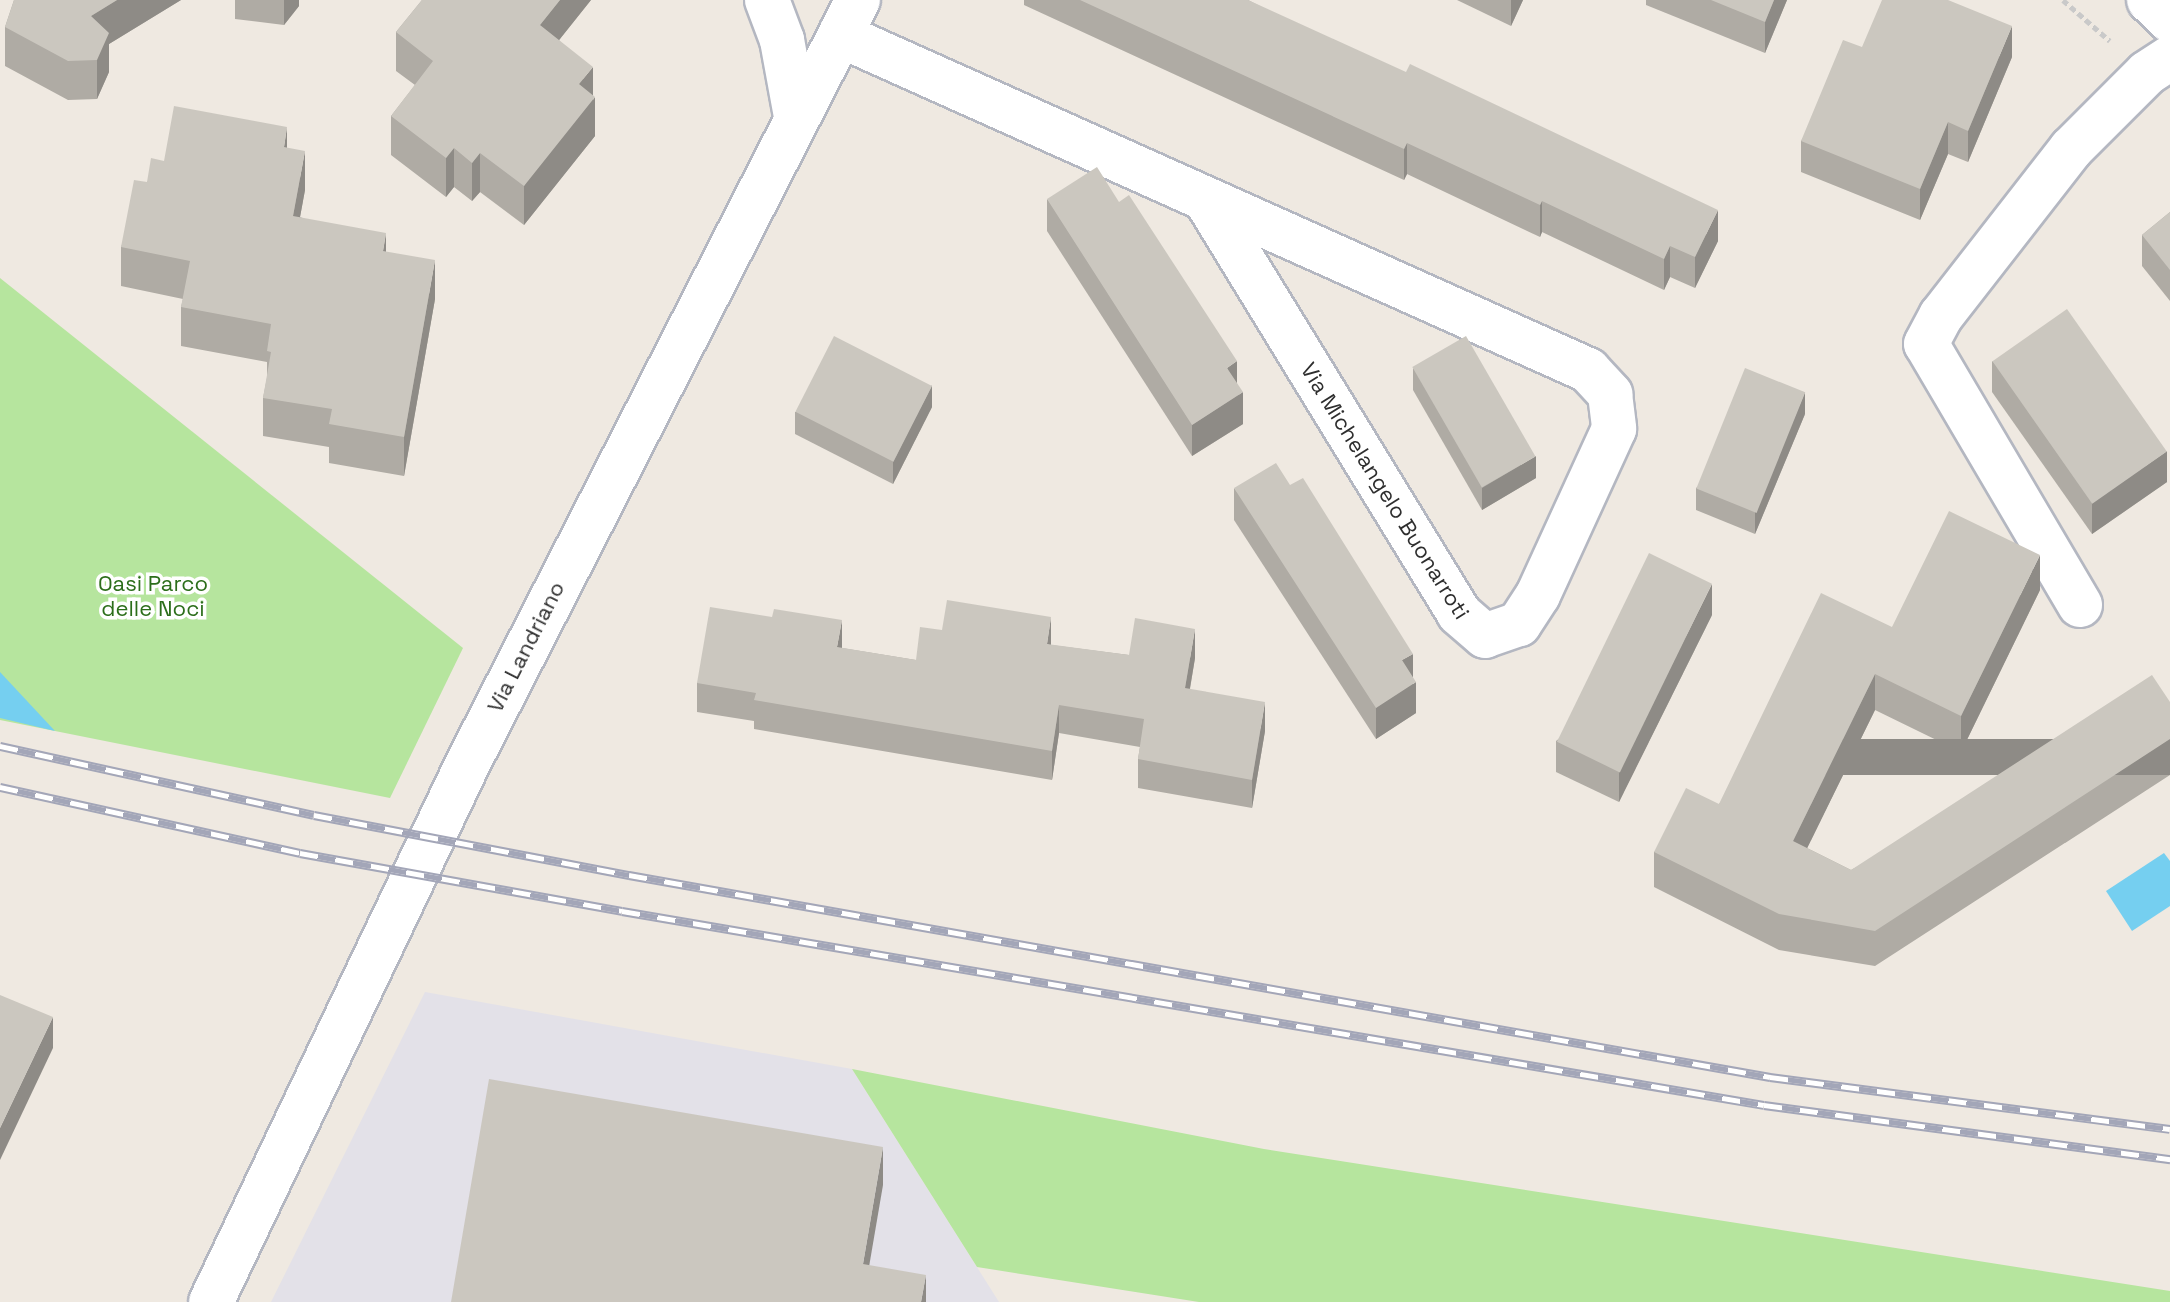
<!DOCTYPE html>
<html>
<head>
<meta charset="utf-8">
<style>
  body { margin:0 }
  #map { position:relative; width:2170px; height:1302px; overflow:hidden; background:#efe9e1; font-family:"Space Grotesk",sans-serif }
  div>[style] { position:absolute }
  .industrial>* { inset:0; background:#e3e1e8 }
  .green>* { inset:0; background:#b6e59e }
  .water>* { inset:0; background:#75cff0 }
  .path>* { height:5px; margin-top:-2.5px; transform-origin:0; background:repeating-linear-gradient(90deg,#c9c9c9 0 6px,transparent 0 10px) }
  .roads { filter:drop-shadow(2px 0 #b4b7c1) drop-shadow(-2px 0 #b4b7c1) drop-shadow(0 2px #b4b7c1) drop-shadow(0 -2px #b4b7c1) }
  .minor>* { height:44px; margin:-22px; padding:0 22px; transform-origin:22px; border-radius:22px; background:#fff }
  .rail>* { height:9px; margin-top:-4.5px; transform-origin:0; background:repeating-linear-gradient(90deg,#fff 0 18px,#a3a6b8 0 36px); box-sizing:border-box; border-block:2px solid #a3a6b8 }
  .wall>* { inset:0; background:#afaba4 }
  .shaded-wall>* { inset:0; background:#8e8b86; transform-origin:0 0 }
  .building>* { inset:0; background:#cbc7bf; transform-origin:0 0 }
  span { translate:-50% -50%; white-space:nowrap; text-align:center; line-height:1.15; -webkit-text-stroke:7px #fff; paint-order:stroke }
  .street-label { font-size:22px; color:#2e2e2e }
  .park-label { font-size:22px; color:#2c6e1b }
</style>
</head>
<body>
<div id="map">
  <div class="industrial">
    <i style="clip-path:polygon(425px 992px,852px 1069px,999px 1302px,271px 1302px)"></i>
  </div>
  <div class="green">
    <i style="clip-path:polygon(0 278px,463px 648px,390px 798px,0 720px)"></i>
    <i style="clip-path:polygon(852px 1069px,1264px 1149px,2170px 1291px,2170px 1302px,1199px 1302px,977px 1267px)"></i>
  </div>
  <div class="water">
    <i style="clip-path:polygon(0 672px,55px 731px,0 718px)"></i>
    <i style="clip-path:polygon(2164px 853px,2170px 861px,2170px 906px,2132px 931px,2106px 891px)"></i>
  </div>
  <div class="path">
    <i style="left:2063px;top:0;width:62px;rotate:41.1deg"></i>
  </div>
  <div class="roads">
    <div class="minor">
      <i style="left:767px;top:0;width:43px;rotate:69.4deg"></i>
      <i style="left:782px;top:40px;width:77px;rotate:79.6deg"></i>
      <i style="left:2149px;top:0;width:29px;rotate:44deg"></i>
      <i style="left:840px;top:35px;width:820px;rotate:24.13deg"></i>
      <i style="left:1588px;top:370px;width:33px;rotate:47deg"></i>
      <i style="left:1610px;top:394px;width:35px;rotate:83deg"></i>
      <i style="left:1614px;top:429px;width:183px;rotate:114.6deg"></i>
      <i style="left:1538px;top:595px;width:35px;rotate:123deg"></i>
      <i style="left:1519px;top:624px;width:36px;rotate:161deg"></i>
      <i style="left:1485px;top:636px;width:35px;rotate:-139deg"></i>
      <i style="left:1459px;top:613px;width:484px;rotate:-121.5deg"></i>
      <i style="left:2080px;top:605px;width:303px;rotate:-120.5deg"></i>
      <i style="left:1926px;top:344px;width:32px;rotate:-62deg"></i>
      <i style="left:1941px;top:316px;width:212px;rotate:-52.1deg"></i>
      <i style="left:2071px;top:149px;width:107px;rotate:-45deg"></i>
      <i style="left:2147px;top:73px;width:27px;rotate:-33deg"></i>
      <i style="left:211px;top:1302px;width:597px;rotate:-64.51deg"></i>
      <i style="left:468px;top:763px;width:857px;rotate:-62.93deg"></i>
    </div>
  </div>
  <div class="rail">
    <i style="left:0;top:746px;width:321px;rotate:12.4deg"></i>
    <i style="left:314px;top:815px;width:321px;rotate:10.8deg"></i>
    <i style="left:629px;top:875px;width:1159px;rotate:10.04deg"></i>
    <i style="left:1770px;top:1077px;width:403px;rotate:7.4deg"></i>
    <i style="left:0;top:787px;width:307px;rotate:12.4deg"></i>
    <i style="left:300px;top:853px;width:327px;rotate:10.2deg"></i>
    <i style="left:622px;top:911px;width:1158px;rotate:9.64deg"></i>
    <i style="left:1764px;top:1105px;width:410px;rotate:7.6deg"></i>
  </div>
  <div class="wall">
    <i style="clip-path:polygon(14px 0,181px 0,109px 44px,109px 72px,97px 99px,68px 100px,5px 66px,5px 27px)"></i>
    <i style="clip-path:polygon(235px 0,299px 0,299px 6px,284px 25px,235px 19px)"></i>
    <i style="clip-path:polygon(422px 0,591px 0,559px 40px,593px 94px,595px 136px,524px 225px,480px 192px,472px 201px,454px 187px,446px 197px,391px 155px,391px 116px,415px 85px,396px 71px,396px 32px)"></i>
    <i style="clip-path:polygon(1024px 0,1248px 0,1718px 241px,1695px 288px,1670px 277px,1664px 290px,1542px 232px,1540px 237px,1407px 174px,1404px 180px,1024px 5px)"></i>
    <i style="clip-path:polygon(1457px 0,1523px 0,1511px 26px)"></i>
    <i style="clip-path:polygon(1646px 0,1787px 0,1765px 53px,1646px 5px)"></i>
    <i style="clip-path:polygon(1862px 47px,2012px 57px,1968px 162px,1948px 154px,1920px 220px,1801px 172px,1801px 141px)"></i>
    <i style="clip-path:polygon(287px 148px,305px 190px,300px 217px,386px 252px,435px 299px,404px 476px,329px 463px,329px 447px,263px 436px,263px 398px,267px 378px,267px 362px,181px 346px,181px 307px,183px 299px,121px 286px,121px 247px,147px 182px,164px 161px)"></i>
    <i style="clip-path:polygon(1047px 199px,1237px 384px,1243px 424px,1192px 456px,1047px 231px)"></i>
    <i style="clip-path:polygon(2170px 212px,2170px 301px,2142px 266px,2142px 235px)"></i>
    <i style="clip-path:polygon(1992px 361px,2167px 482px,2092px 534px,1992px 392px)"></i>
    <i style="clip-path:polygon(1413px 368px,1536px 478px,1482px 510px,1413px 390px)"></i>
    <i style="clip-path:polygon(932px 407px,893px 484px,795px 434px,795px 412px)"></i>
    <i style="clip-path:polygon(1805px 414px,1755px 534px,1696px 510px,1696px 488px)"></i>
    <i style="clip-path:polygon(1234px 488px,1416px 713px,1376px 739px,1234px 520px)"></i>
    <i style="clip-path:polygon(2040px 590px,1961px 752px,1875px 710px,1807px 848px,1851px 870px,2170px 702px,2170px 775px,1875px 966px,1779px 950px,1654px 887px,1654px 852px,1719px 804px,1892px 627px)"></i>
    <i style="clip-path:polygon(1712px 615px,1619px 802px,1556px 772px,1556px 741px)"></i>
    <i style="clip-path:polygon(772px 617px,842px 648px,916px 660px,1051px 645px,1129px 655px,1195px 658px,1190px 689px,1265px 731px,1252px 808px,1138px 788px,1138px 759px,1140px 747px,1059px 733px,1052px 780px,754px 729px,754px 721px,697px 712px,697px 683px)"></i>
  </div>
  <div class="shaded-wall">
    <i style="clip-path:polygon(117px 0,181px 0,109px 44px,109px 72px,97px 99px,97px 60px,91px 16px)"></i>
    <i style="clip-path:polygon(284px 0,299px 0,299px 6px,284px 25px)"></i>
    <i style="clip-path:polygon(560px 0,591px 0,540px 64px,540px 25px)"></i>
    <i style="clip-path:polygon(1511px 0,1523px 0,1511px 26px)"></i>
    <i style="clip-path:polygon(1774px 0,1787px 0,1765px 53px,1765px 22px)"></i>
    <i style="clip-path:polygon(2012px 26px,2012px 57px,1968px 162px,1968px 131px)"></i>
    <i style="clip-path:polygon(593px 67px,593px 100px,595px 97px,595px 136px,524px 225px,524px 186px,579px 84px)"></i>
    <i style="clip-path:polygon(1948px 122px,1948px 154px,1920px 220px,1920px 189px)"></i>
    <i style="clip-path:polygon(287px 127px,287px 166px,284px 147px)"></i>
    <i style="clip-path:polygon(1407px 143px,1407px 174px,1404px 180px,1404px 149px)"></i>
    <i style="clip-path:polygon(454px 148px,454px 187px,446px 197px,446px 158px)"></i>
    <i style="clip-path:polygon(305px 151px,305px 190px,293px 255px,293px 216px)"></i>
    <i style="clip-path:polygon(480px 153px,480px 192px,472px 201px,472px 163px)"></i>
    <i style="clip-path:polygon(1542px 201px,1542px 232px,1540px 237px,1540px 205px)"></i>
    <i style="clip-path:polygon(1718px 210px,1718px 241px,1695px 288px,1695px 257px)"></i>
    <i style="clip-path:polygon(386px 233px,386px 272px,383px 251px)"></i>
    <i style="clip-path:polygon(1670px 246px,1670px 277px,1664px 290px,1664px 259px)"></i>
    <i style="clip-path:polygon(435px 260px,435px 299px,404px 476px,404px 437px)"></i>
    <i style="clip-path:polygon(1237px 361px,1237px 393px,1227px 368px)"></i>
    <i style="clip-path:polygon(932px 385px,932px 407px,893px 484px,893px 462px)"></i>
    <i style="clip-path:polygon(1243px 392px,1243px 424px,1192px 456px,1192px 425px)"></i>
    <i style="clip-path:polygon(1805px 392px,1805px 414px,1755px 534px,1755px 512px)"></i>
    <i style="clip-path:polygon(2167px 451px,2167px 482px,2092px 534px,2092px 503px)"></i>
    <i style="clip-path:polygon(1536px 456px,1536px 478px,1482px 510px,1482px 488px)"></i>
    <i style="clip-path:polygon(2040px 555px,2040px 590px,1961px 752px,1961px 716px)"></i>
    <i style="clip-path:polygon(1712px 584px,1712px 615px,1619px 802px,1619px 771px)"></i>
    <i style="clip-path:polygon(1051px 617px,1051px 646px,1047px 644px)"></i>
    <i style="clip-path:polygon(842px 620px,842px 649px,837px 647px)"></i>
    <i style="clip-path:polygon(1195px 629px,1195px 658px,1185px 717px,1185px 688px)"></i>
    <i style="clip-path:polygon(1413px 654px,1413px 684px,1416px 682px,1416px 713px,1376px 739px,1376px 708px,1402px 660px)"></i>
    <i style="clip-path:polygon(1875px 674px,1875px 710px,1793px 877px,1793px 841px)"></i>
    <i style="clip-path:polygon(1265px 702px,1265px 731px,1252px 808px,1252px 780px)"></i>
    <i style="clip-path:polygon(1059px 705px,1059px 733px,1052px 780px,1052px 751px)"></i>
    <i style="left:2170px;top:739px;width:36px;height:352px;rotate:90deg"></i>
    <i style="clip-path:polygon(53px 1017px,53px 1048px,0 1160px,0 1128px)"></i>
    <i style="clip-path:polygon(883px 1147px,883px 1185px,863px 1302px,863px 1264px)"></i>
    <i style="clip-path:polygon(926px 1275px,926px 1302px,921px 1302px)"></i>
  </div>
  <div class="building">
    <i style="clip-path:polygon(14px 0,117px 0,91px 16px,109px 33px,97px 60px,68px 61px,5px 27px)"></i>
    <i style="clip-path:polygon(422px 0,560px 0,540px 25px,593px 67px,579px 84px,595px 97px,524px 186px,480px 153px,472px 163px,454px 148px,446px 158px,391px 116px,433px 61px,396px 32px)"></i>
    <i style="clip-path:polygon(1080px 0,1248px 0,1406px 72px,1410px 64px,1718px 210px,1695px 257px,1670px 246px,1664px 259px,1542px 201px,1540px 205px,1407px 143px,1404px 149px)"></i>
    <i style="clip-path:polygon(1711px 0,1774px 0,1765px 22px)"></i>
    <i style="clip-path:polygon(1882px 0,1948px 0,2012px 26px,1968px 131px,1948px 122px,1920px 189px,1801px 141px,1843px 40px,1862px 47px)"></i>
    <i style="clip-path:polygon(174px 106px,287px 127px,284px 147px,305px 151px,293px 216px,386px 233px,383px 251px,435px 260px,404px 437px,329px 424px,332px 409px,263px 398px,271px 352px,267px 351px,271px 324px,181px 307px,190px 261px,121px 247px,134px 180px,147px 182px,151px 158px,164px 161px)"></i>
    <i style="clip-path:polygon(1097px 167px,1119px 202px,1129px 195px,1237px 361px,1227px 368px,1243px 392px,1192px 425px,1047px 199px)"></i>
    <i style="clip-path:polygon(2170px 212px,2170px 270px,2142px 235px)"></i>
    <i style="left:2067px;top:309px;width:174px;height:91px;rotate:55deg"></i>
    <i style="left:834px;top:336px;width:110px;height:85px;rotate:27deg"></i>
    <i style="left:1466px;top:336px;width:139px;height:62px;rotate:60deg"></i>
    <i style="left:1745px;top:368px;width:65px;height:130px;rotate:22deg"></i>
    <i style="clip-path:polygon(1276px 463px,1290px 485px,1303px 478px,1413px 654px,1402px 660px,1416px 682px,1376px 708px,1234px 488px)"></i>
    <i style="clip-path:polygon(1949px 511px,2040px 555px,1961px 716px,1875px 674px,1793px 841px,1851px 870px,2152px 675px,2170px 702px,2170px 739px,1875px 931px,1779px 914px,1654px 852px,1686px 788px,1719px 804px,1821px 593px,1892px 627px)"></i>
    <i style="left:1649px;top:553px;width:70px;height:210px;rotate:26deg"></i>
    <i style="clip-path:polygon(947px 600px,1051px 617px,1047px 644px,1129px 655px,1135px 618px,1195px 629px,1185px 688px,1265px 702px,1252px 780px,1138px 759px,1144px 719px,1059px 705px,1052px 751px,754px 700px,756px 693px,697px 683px,710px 607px,772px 617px,774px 609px,842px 620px,837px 647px,916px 660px,920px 627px,942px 630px)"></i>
    <i style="clip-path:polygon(0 995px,53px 1017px,0 1128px)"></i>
    <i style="clip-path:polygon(489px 1079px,883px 1147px,863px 1264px,926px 1275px,921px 1302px,451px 1302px)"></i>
  </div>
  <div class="street-label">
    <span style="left:1385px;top:491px;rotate:58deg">Via Michelangelo Buonarroti</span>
    <span style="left:526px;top:647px;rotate:-63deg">Via Landriano</span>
  </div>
  <div class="park-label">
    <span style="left:153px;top:596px">Oasi Parco<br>delle Noci</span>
  </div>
</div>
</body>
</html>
